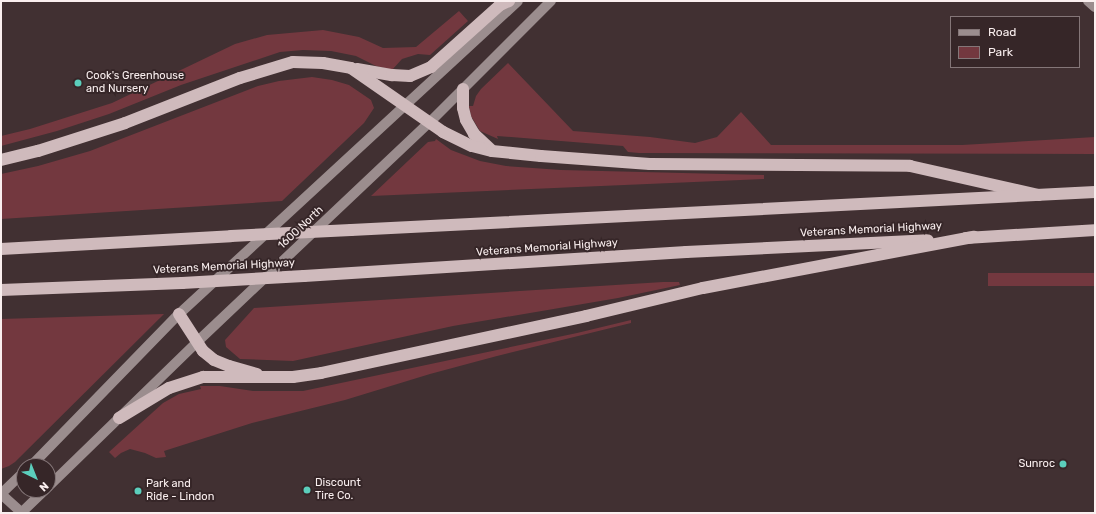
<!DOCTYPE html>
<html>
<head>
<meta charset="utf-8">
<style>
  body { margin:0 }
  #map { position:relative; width:1096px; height:514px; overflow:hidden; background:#413032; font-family:Rubik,sans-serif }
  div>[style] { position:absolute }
  .green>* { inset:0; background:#73383f; transform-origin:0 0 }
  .secondary>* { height:10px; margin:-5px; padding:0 5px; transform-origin:5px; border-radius:5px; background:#9b8d8e }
  .highway>* { height:12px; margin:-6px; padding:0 6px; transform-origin:6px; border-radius:6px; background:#cfbabc }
  .highway-bridge>* { height:12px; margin:-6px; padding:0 6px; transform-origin:6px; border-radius:6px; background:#cfbabc }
  .dots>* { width:11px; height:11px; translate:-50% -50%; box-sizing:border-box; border:2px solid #362628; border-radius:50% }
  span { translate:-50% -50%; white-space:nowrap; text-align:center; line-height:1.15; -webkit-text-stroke:4px #362628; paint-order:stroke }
  .poi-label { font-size:11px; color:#faefef }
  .left { translate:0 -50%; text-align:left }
  .right { translate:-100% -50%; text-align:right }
  .street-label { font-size:11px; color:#faefef }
  .frame { position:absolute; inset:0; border:2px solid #faefef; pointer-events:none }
  .legend { position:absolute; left:950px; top:16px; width:130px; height:52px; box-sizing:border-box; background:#362628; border:1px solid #847678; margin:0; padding:5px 7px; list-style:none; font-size:12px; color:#faefef }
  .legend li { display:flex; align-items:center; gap:8px; height:20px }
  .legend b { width:20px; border:1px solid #847678 }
  .north { position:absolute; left:16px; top:458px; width:40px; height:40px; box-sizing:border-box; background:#362628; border:1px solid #847678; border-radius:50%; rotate:137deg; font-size:11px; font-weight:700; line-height:16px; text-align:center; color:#faefef }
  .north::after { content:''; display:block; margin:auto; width:14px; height:18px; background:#5bcebc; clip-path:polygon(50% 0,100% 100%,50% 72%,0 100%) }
</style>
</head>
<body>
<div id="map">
  <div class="green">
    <i style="clip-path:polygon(459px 11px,468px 21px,430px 55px,418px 54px,402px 59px,392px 70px,376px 66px,356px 56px,331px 51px,303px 50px,280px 52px,181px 85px,109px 114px,57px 131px,1px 146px,1px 136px,30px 129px,112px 103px,235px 44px,267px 35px,323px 30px,359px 37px,383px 48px,416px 47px)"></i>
    <i style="clip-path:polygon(508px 63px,573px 131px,650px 137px,695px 143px,717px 137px,741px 112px,771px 145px,962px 145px,1095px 137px,1095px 154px,639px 153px,628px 152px,623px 146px,497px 136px,498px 139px,480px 131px,471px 116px,469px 106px,473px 106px,476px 96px,481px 89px)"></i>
    <i style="clip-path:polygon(312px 77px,332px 80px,349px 85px,371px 100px,374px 108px,364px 123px,282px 201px,1px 219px,1px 174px,38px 166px,90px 151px,258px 86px,279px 81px)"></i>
    <i style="clip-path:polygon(436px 139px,451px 150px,480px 161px,506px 166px,561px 170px,764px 175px,764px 179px,371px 196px,428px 142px,435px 141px)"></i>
    <i style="left:1095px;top:273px;width:13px;height:107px;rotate:90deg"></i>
    <i style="clip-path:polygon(663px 282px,679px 282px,680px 285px,618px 298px,453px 326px,293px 361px,240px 359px,226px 347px,225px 340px,254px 308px)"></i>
    <i style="clip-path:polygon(164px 314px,15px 462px,9px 466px,1px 469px,1px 319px)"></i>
    <i style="clip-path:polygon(631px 320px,631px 323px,497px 356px,430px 374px,345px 400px,252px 423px,164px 451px,166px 457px,156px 458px,145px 453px,130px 449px,121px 453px,115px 458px,109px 452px,163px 403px,179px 394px,201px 389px,200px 386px,220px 386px,253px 391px,303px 391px,577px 333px)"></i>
  </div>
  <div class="secondary">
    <i style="left:1088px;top:1px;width:9px;rotate:41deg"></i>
    <i style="left:31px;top:466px;width:212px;rotate:-45.8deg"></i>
    <i style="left:179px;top:314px;width:461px;rotate:-42.7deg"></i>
    <i style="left:48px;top:487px;width:208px;rotate:-44.2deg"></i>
    <i style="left:197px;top:342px;width:320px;rotate:-43.4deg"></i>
    <i style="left:430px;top:122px;width:171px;rotate:-45deg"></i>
    <i style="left:1px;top:494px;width:32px;rotate:-44deg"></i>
    <i style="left:1px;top:494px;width:28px;rotate:42deg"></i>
    <i style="left:21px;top:513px;width:33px;rotate:-44deg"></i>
  </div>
  <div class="highway">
    <i style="left:357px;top:69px;width:36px;rotate:10deg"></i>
    <i style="left:392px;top:75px;width:18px;rotate:3deg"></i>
    <i style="left:410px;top:76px;width:23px;rotate:-23deg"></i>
    <i style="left:431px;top:67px;width:93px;rotate:-41.9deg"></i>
    <i style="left:500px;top:5px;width:10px;rotate:-24deg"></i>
    <i style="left:463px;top:89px;width:19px;rotate:90deg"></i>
    <i style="left:463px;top:108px;width:12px;rotate:76deg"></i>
    <i style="left:466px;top:120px;width:16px;rotate:60deg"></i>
    <i style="left:474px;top:134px;width:22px;rotate:43deg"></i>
    <i style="left:1px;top:160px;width:38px;rotate:-14deg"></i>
    <i style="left:38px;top:151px;width:91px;rotate:-17.8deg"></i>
    <i style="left:125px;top:123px;width:123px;rotate:-21.4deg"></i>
    <i style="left:240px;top:78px;width:55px;rotate:-16.8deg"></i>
    <i style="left:293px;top:62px;width:30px;rotate:2deg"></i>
    <i style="left:323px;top:63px;width:28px;rotate:10deg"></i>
    <i style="left:351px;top:68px;width:112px;rotate:34.8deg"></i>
    <i style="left:443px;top:132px;width:32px;rotate:26deg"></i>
    <i style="left:472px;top:146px;width:21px;rotate:14deg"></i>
    <i style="left:492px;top:151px;width:49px;rotate:5.8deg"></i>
    <i style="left:541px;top:156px;width:109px;rotate:4.2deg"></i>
    <i style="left:650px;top:164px;width:260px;rotate:0.4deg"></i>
    <i style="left:910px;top:166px;width:132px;rotate:12.7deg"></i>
    <i style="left:351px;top:230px;width:745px;rotate:-2.92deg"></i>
    <i style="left:966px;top:238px;width:129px;rotate:-3.5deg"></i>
    <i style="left:1px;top:249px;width:230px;rotate:-3.2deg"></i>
    <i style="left:304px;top:276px;width:383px;rotate:-3.6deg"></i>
    <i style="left:686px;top:252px;width:242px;rotate:-2.8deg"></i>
    <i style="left:1px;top:290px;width:181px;rotate:-2.2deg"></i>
    <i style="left:179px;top:314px;width:44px;rotate:57deg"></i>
    <i style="left:203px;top:351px;width:14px;rotate:39deg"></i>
    <i style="left:214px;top:360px;width:16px;rotate:22deg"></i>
    <i style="left:229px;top:366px;width:29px;rotate:16deg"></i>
    <i style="left:119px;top:418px;width:58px;rotate:-31deg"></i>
    <i style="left:169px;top:388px;width:36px;rotate:-18deg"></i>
    <i style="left:203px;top:377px;width:90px"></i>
    <i style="left:293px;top:377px;width:28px;rotate:-8deg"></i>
    <i style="left:321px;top:373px;width:271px;rotate:-12.1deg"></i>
    <i style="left:586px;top:316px;width:120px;rotate:-13.5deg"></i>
    <i style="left:703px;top:288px;width:276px;rotate:-10.7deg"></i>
  </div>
  <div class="highway-bridge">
    <i style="left:231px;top:236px;width:120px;rotate:-2.9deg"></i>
    <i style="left:182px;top:283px;width:122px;rotate:-3.3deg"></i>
  </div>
  <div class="dots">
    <i style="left:78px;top:83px;background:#5bcebc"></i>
    <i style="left:1063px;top:464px;background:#5bcebc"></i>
    <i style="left:307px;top:490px;background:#5bcebc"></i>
    <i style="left:138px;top:491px;background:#5bcebc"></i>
  </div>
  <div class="poi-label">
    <span class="left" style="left:86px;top:83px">Cook's Greenhouse<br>and Nursery</span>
    <span class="right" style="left:1055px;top:464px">Sunroc</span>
    <span class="left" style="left:315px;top:490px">Discount<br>Tire Co.</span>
    <span class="left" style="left:146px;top:491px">Park and<br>Ride - Lindon</span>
  </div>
  <div class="street-label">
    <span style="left:301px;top:228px;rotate:-43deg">1600 North</span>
    <span style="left:871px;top:230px;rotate:-3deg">Veterans Memorial Highway</span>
    <span style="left:547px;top:248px;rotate:-4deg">Veterans Memorial Highway</span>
    <span style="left:224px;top:267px;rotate:-3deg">Veterans Memorial Highway</span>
  </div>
  <div class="frame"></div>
  <ul class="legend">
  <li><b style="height:5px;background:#9b8d8e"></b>Road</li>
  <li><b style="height:11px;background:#73383f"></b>Park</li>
  </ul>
  <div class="north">N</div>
</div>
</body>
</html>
